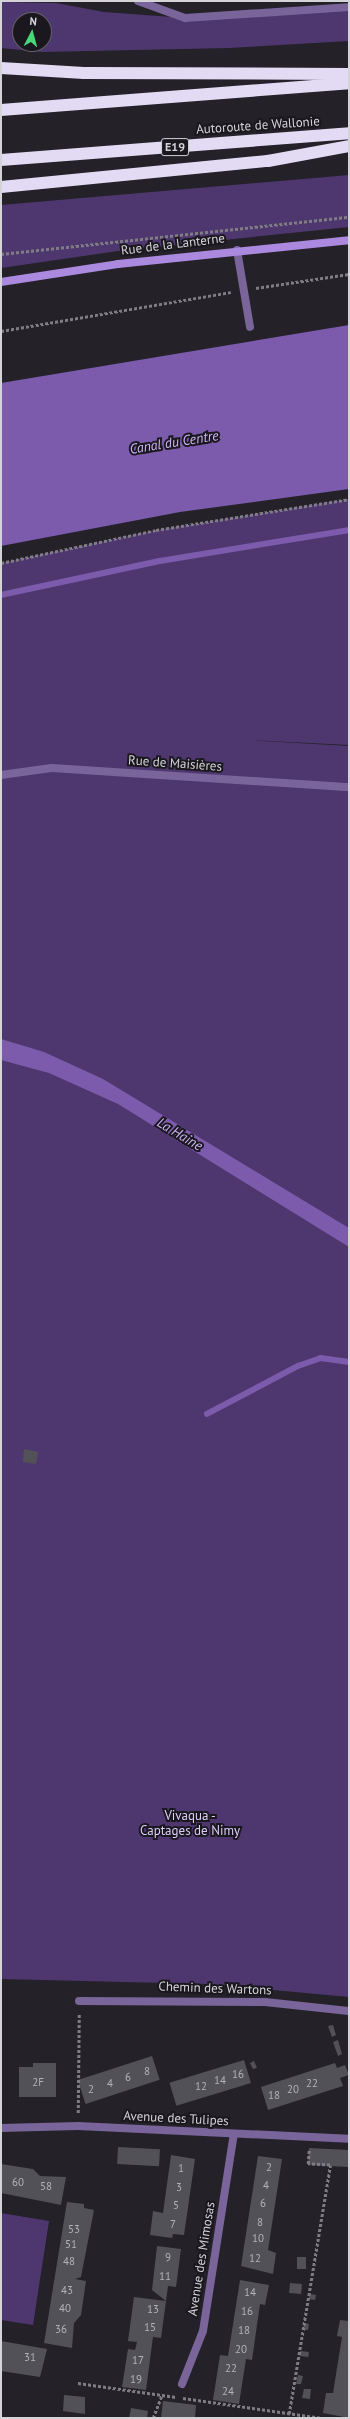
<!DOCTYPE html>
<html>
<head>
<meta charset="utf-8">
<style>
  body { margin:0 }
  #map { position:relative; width:350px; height:2419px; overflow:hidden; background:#242128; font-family:"PT Sans",sans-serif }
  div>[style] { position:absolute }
  .green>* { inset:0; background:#4e376f }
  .water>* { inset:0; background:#7c5bac }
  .stream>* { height:5.5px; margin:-2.75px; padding:0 2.75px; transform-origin:2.75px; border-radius:2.75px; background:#7c5bac }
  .building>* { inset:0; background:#535158; transform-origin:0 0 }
  .path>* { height:2.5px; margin-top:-1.25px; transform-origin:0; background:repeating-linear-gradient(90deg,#7f7d83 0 3px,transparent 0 5px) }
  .lane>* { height:8px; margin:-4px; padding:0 4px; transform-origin:4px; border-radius:4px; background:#79659a }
  .street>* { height:8px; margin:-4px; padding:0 4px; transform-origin:4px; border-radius:4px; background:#79659a }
  .secondary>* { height:8px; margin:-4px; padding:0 4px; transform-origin:4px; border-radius:4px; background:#ab89df }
  .highway>* { height:12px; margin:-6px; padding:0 6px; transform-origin:6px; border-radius:6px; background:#e3daf4 }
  span { translate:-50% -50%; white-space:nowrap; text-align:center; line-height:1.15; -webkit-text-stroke:4px #1a181e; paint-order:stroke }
  .number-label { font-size:11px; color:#b4b2b7 }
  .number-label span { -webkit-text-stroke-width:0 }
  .shield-label span { padding:1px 3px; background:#1a181e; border:1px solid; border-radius:3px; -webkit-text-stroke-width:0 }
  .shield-label { font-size:12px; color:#d4d3d7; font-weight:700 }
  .street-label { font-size:13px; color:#d4d3d7 }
  .park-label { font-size:13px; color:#ddcefa }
  .water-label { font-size:14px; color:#ccb4f5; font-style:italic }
  .frame { position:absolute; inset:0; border:2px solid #d4d3d7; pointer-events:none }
  .north { position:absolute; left:12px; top:12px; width:40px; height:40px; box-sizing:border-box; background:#1a181e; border:1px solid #646368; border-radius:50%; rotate:6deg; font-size:11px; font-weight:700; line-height:16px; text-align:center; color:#d4d3d7 }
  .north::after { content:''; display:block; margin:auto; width:14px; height:18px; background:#47d779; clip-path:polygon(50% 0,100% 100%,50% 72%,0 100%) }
</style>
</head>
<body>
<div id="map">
  <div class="green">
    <i style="clip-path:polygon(evenodd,1px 2px,56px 3px,104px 12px,185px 18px,349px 7px,349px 41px,229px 48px,42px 52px,1px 48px,1px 2px,20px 20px,44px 20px,44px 44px,20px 44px,20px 20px)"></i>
    <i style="clip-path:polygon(349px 175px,349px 227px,118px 251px,1px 268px,1px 205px)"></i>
    <i style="clip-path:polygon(349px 499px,349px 745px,228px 739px,349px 746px,349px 1997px,208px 1984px,1px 1979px,1px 563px,156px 530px)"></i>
    <i style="clip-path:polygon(1px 2213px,49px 2221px,33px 2325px,1px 2320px)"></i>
  </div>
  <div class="water">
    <i style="clip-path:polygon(349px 325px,349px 489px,180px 512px,1px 546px,1px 383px)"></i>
    <i style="clip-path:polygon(1px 1039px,44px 1052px,103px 1079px,349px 1228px,349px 1247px,118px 1104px,49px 1073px,1px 1060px)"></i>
  </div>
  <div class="stream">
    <i style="left:1px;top:595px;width:163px;rotate:-12.1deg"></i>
    <i style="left:160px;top:561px;width:192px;rotate:-9.3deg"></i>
    <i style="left:207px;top:1414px;width:103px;rotate:-27.8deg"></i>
    <i style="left:298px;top:1366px;width:24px;rotate:-19deg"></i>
    <i style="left:321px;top:1358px;width:28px;rotate:8deg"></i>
  </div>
  <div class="building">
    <i style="clip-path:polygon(24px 1449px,38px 1452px,36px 1464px,23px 1462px)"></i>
    <i style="clip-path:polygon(333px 2025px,336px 2035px,332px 2037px,328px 2026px)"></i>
    <i style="clip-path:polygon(338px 2040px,342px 2054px,338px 2056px,333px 2042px)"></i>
    <i style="left:152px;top:2056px;width:25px;height:78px;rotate:72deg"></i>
    <i style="left:244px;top:2060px;width:24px;height:78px;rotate:73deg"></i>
    <i style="clip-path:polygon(254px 2061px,257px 2068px,253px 2069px,250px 2063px)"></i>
    <i style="clip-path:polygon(33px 2063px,56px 2063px,56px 2097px,19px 2097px,19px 2067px,33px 2067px)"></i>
    <i style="clip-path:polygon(335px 2063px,337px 2068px,345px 2065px,349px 2075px,340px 2078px,343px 2086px,268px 2110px,261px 2087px)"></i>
    <i style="left:118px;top:2147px;width:42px;height:17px;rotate:3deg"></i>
    <i style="left:309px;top:2148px;width:40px;height:17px;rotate:3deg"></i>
    <i style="clip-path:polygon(171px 2155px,195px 2159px,184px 2235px,173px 2234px,172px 2238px,150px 2235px,153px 2211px,163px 2213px)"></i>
    <i style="clip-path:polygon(258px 2156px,282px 2159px,268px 2250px,276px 2253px,273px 2274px,241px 2266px)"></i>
    <i style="clip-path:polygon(1px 2164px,33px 2169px,40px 2176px,66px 2177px,61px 2205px,1px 2193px)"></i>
    <i style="clip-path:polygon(67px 2202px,84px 2204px,84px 2208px,94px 2210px,81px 2277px,75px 2279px,86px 2281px,81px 2315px,74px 2323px,72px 2348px,44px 2343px)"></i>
    <i style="clip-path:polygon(157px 2246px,181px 2249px,176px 2287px,168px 2286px,166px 2301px,152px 2290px)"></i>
    <i style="left:297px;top:2257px;width:9px;height:12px"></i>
    <i style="clip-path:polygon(240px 2280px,269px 2285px,265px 2305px,260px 2304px,252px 2360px,246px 2359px,239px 2404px,213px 2400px,220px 2355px,228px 2356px)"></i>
    <i style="left:290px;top:2283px;width:12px;height:10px;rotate:5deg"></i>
    <i style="clip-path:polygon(309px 2294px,316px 2295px,315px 2300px,309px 2299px)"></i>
    <i style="clip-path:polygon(134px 2297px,166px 2301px,161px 2338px,153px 2337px,146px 2390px,122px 2387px,128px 2349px,135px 2350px,137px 2342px,128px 2341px)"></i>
    <i style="clip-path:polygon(340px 2320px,349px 2321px,349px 2418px,323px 2413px,326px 2393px,333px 2393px,342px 2337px,337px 2336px)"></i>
    <i style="clip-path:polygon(304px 2323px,309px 2324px,308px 2330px,303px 2330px)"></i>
    <i style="clip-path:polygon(1px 2341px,47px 2349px,40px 2377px,1px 2371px)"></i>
    <i style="left:300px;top:2351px;width:9px;height:5px;rotate:6deg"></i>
    <i style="clip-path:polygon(298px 2375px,303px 2376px,301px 2384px,296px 2384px)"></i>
    <i style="clip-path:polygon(304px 2389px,311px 2389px,310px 2399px,302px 2398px)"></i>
    <i style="clip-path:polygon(64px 2395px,85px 2397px,85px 2414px,63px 2411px)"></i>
    <i style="clip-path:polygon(163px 2401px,196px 2405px,195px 2418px,161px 2418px)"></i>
    <i style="clip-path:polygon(131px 2408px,148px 2411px,147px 2418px,129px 2418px)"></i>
  </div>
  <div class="path">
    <i style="left:1px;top:254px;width:350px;rotate:-6.1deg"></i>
    <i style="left:256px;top:288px;width:94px;rotate:-8.6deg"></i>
    <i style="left:1px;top:331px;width:233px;rotate:-9.6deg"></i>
    <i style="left:1px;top:563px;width:158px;rotate:-12deg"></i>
    <i style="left:156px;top:530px;width:195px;rotate:-9.1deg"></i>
    <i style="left:78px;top:2113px;width:99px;rotate:-89.4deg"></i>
    <i style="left:78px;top:2383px;width:99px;rotate:8.1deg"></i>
    <i style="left:183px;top:2398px;width:139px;rotate:8.2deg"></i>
    <i style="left:289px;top:2414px;width:252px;rotate:-80.6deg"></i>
    <i style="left:330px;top:2165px;width:22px;rotate:-177deg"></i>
    <i style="left:308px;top:2164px;width:14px;rotate:-86deg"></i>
    <i style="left:153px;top:2418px;width:25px;rotate:-69deg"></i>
  </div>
  <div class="lane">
    <i style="left:237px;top:250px;width:78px;rotate:80.4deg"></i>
    <i style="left:79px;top:2001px;width:186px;rotate:0.3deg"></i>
    <i style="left:265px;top:2002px;width:84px;rotate:6.1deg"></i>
  </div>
  <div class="street">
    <i style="left:138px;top:1px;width:50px;rotate:19.9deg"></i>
    <i style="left:185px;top:18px;width:164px;rotate:-3.8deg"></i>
    <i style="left:1px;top:775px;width:51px;rotate:-7.8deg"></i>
    <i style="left:52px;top:768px;width:298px;rotate:3.7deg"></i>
    <i style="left:1px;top:2128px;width:77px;rotate:-1.5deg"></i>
    <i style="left:78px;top:2126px;width:271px;rotate:2.7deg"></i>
    <i style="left:182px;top:2384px;width:57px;rotate:-68.4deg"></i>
    <i style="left:203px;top:2331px;width:199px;rotate:-81.1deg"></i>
  </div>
  <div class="secondary">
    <i style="left:1px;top:282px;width:118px;rotate:-8.7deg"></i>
    <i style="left:118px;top:264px;width:232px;rotate:-5.9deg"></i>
  </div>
  <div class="highway">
    <i style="left:1px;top:68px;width:83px;rotate:3.4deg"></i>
    <i style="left:84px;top:73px;width:265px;rotate:0.2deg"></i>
    <i style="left:1px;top:110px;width:349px;rotate:-4.4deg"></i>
    <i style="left:1px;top:160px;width:349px;rotate:-4.4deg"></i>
    <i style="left:1px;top:187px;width:268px;rotate:-5.6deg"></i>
    <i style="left:268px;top:161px;width:82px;rotate:-10.5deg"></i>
  </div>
  <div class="number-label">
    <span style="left:147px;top:2071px">8</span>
    <span style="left:238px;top:2074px">16</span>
    <span style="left:128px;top:2077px">6</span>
    <span style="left:220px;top:2080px">14</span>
    <span style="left:38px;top:2082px">2F</span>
    <span style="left:110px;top:2083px">4</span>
    <span style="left:312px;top:2083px">22</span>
    <span style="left:201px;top:2086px">12</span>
    <span style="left:91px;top:2089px">2</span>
    <span style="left:293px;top:2089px">20</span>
    <span style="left:274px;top:2095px">18</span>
    <span style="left:269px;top:2167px">2</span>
    <span style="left:181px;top:2168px">1</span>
    <span style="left:18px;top:2182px">60</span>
    <span style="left:266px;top:2185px">4</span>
    <span style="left:46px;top:2186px">58</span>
    <span style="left:179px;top:2187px">3</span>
    <span style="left:263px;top:2203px">6</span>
    <span style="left:176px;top:2205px">5</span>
    <span style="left:260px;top:2222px">8</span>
    <span style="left:173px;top:2224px">7</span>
    <span style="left:74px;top:2229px">53</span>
    <span style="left:258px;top:2238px">10</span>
    <span style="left:71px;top:2244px">51</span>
    <span style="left:168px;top:2257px">9</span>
    <span style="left:255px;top:2258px">12</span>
    <span style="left:69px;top:2261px">48</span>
    <span style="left:165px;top:2276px">11</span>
    <span style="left:67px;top:2290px">43</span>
    <span style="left:250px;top:2292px">14</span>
    <span style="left:65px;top:2308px">40</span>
    <span style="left:153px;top:2309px">13</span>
    <span style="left:247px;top:2311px">16</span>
    <span style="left:150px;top:2327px">15</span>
    <span style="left:61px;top:2329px">36</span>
    <span style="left:244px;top:2330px">18</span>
    <span style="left:241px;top:2349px">20</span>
    <span style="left:30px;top:2357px">31</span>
    <span style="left:138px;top:2360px">17</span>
    <span style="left:231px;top:2368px">22</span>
    <span style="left:136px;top:2379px">19</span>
    <span style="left:228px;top:2391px">24</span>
  </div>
  <div class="shield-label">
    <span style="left:175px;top:147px">E19</span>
  </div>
  <div class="street-label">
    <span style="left:258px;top:126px;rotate:-4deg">Autoroute de Wallonie</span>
    <span style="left:173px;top:245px;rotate:-7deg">Rue de la Lanterne</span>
    <span style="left:175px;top:764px;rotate:4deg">Rue de Maisières</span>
    <span style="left:215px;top:1989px;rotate:2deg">Chemin des Wartons</span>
    <span style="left:176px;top:2119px;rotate:3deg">Avenue des Tulipes</span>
    <span style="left:202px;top:2259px;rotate:-81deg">Avenue des Mimosas</span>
  </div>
  <div class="park-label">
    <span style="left:190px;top:1824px">Vivaqua -<br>Captages de Nimy</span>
  </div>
  <div class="water-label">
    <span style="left:174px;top:442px;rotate:-9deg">Canal du Centre</span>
    <span style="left:180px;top:1134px;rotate:31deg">La Haine</span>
  </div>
  <div class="frame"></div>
  <div class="north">N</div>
</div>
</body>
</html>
